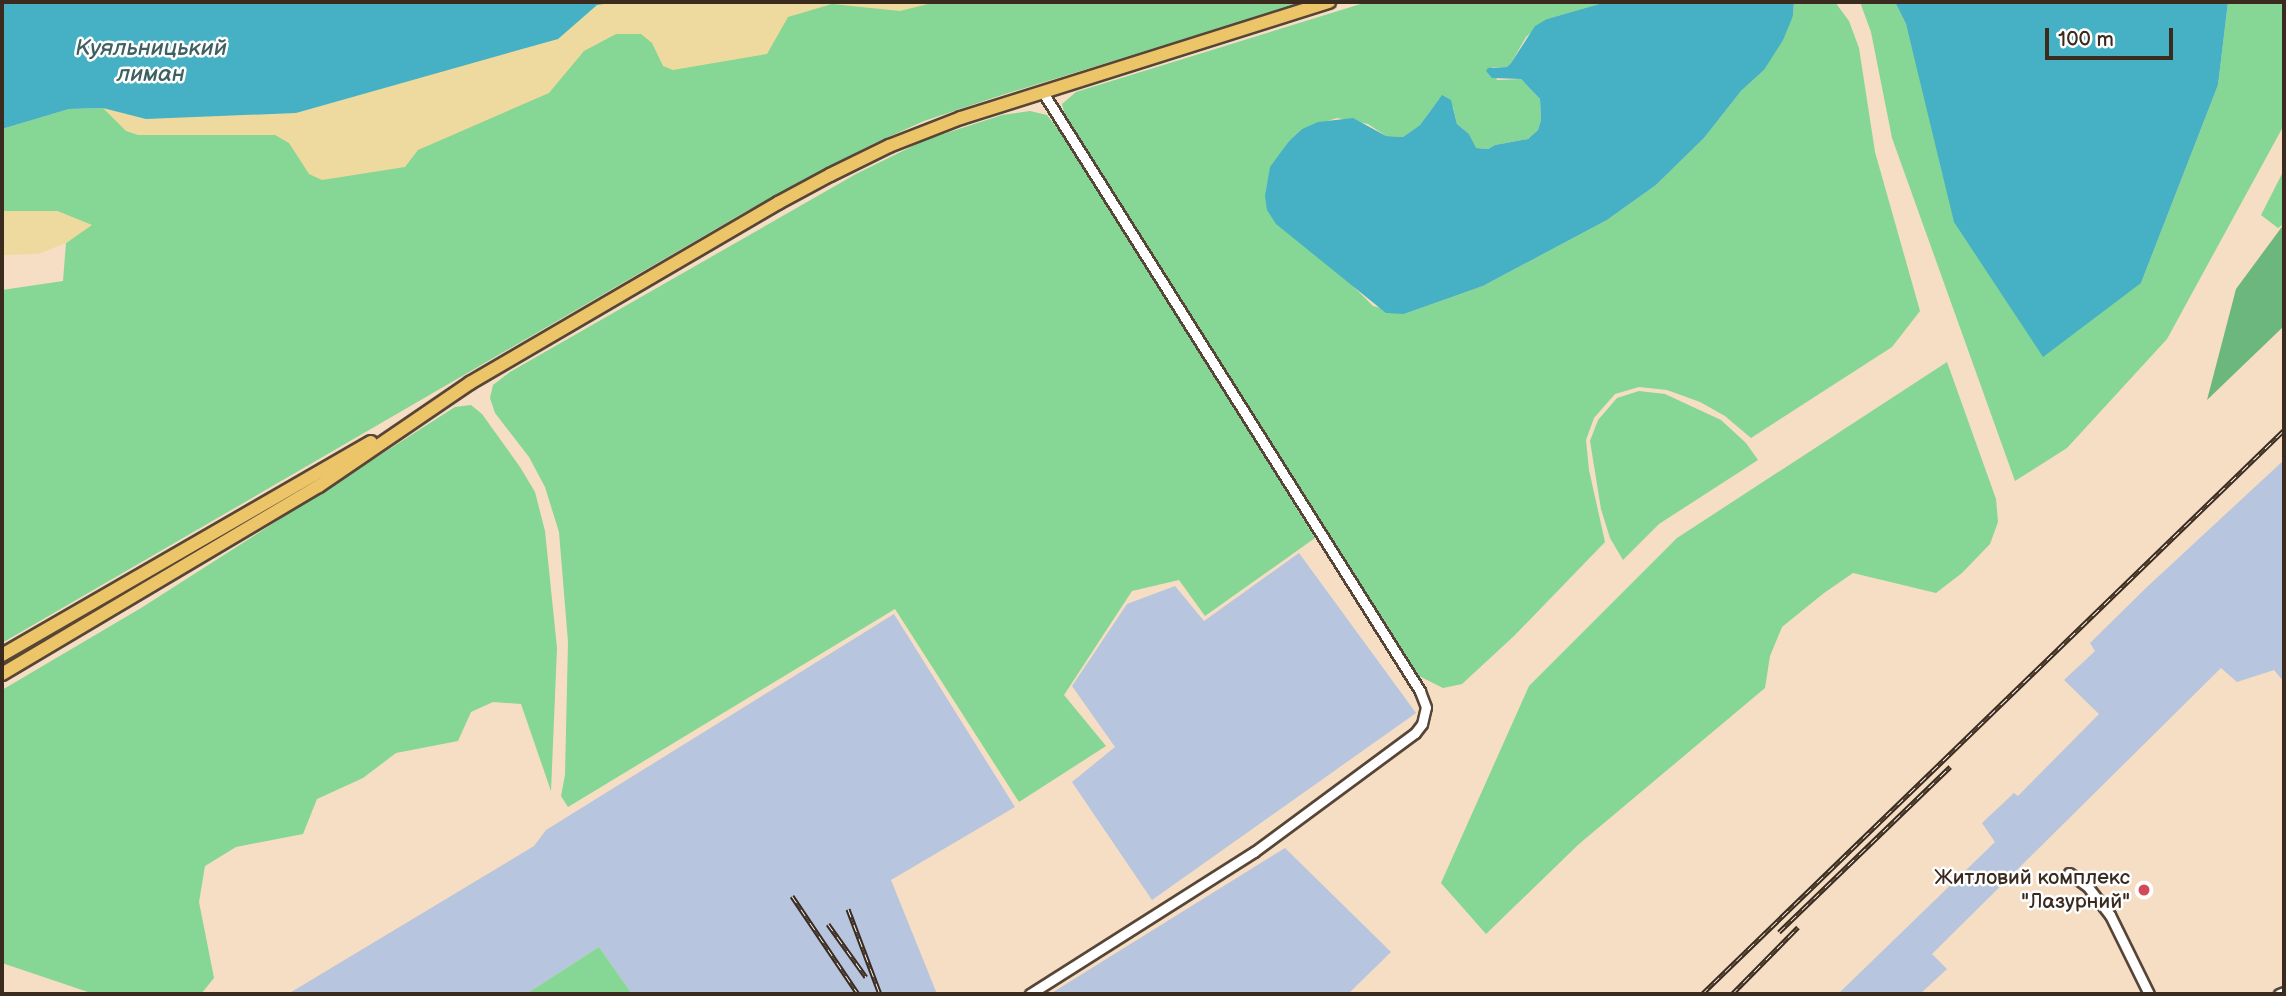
<!DOCTYPE html>
<html>
<head>
<meta charset="utf-8">
<style>
  body { margin:0 }
  #map { position:relative; width:2286px; height:996px; overflow:hidden; background:#f5dec3; font-family:"Balsamiq Sans",sans-serif }
  div>[style] { position:absolute }
  .industrial>* { inset:0; background:#b7c5de }
  .green>* { inset:0; background:#86d695 }
  .forest>* { inset:0; background:#6cb77e }
  .sand>* { inset:0; background:#eeda9e }
  .water>* { inset:0; background:#46b1c4 }
  .roads { filter:drop-shadow(2px 0 #574537) drop-shadow(-2px 0 #574537) drop-shadow(0 2px #574537) drop-shadow(0 -2px #574537) }
  .minor>* { height:9px; margin:-4.5px; padding:0 4.5px; transform-origin:4.5px; border-radius:4.5px; background:#fff }
  .highway>* { height:12px; margin:-6px; padding:0 6px; transform-origin:6px; border-radius:6px; background:#edc569 }
  .rail>* { height:5px; margin-top:-2.5px; transform-origin:0; background:repeating-linear-gradient(90deg,#fff 0 8px,#3b2a1e 0 16px); box-sizing:border-box; border-block:2px solid #3b2a1e }
  .dots>* { width:19px; height:19px; translate:-50% -50%; box-sizing:border-box; border:4px solid #fff; border-radius:50% }
  span { translate:-50% -50%; white-space:nowrap; text-align:center; line-height:1.15; -webkit-text-stroke:5px #fff; paint-order:stroke }
  .poi-label { font-size:21px; color:#3b2a1e }
  .right { translate:-100% -50%; text-align:right }
  .water-label { font-size:23px; color:#3f6060; font-style:italic }
  .frame { position:absolute; inset:0; border:4px solid #3b2a1e; pointer-events:none }
  .scale { position:absolute; left:2045px; top:28px; width:128px; height:32px; box-sizing:border-box; border:4px solid #3b2a1e; border-top:0; padding-left:9px; font-size:21px; line-height:24px; white-space:nowrap; color:#3b2a1e; -webkit-text-stroke:5px #fff; paint-order:stroke }
</style>
</head>
<body>
<div id="map">
  <div class="industrial">
    <i style="clip-path:polygon(2284px 460px,2284px 682px,2274px 670px,2237px 682px,2221px 668px,1932px 954px,1947px 969px,1920px 994px,1838px 994px,1995px 842px,1982px 823px,2014px 793px,2018px 796px,2099px 714px,2064px 680px,2095px 651px,2090px 643px,2147px 587px)"></i>
    <i style="clip-path:polygon(1299px 553px,1416px 713px,1152px 900px,1072px 782px,1115px 747px,1072px 686px,1127px 604px,1175px 586px,1204px 621px)"></i>
    <i style="clip-path:polygon(894px 614px,1015px 807px,891px 880px,937px 994px,632px 994px,599px 947px,526px 994px,288px 994px,534px 846px,546px 830px)"></i>
    <i style="clip-path:polygon(1285px 848px,1391px 952px,1348px 994px,1050px 994px)"></i>
  </div>
  <div class="green">
    <i style="clip-path:polygon(617px 2px,1305px 2px,1002px 95px,924px 121px,873px 144px,745px 212px,2px 643px,2px 290px,63px 281px,66px 243px,91px 225px,57px 211px,2px 211px,2px 129px,69px 109px,103px 108px,146px 119px,558px 39px,597px 5px)"></i>
    <i style="clip-path:polygon(1367px 2px,1606px 2px,1547px 19px,1526px 37px,1511px 63px,1507px 67px,1492px 67px,1497px 80px,1521px 79px,1540px 99px,1541px 120px,1538px 130px,1528px 139px,1495px 145px,1488px 149px,1475px 148px,1469px 134px,1457px 124px,1453px 107px,1439px 99px,1420px 125px,1403px 137px,1386px 136px,1368px 124px,1337px 118px,1302px 129px,1289px 141px,1281px 153px,1354px 287px,1373px 306px,1404px 314px,1483px 286px,1607px 220px,1656px 185px,1704px 138px,1741px 91px,1764px 70px,1793px 16px,1794px 2px,1835px 2px,1849px 21px,1859px 48px,1875px 152px,1920px 311px,1892px 347px,1751px 438px,1725px 416px,1700px 402px,1667px 390px,1639px 387px,1615px 394px,1594px 418px,1586px 440px,1589px 470px,1605px 542px,1514px 636px,1462px 684px,1443px 688px,1419px 676px,1067px 123px,1062px 104px,1076px 92px)"></i>
    <i style="clip-path:polygon(1860px 2px,1895px 2px,1906px 24px,1930px 116px,2141px 283px,2218px 85px,2228px 2px,2284px 2px,2284px 125px,2167px 339px,2067px 448px,2015px 481px,1892px 138px,1871px 32px)"></i>
    <i style="clip-path:polygon(1030px 111px,1047px 115px,1066px 140px,1315px 538px,1205px 616px,1179px 580px,1132px 591px,1064px 695px,1106px 746px,1019px 802px,895px 609px,568px 807px,561px 796px,565px 775px,568px 642px,559px 532px,545px 487px,529px 457px,495px 413px,490px 398px,493px 385px,510px 372px,856px 174px,925px 140px,1002px 115px)"></i>
    <i style="clip-path:polygon(2284px 170px,2284px 224px,2278px 228px,2261px 215px)"></i>
    <i style="clip-path:polygon(1947px 362px,1996px 499px,1998px 522px,1990px 544px,1962px 573px,1936px 593px,1853px 573px,1824px 593px,1782px 627px,1770px 656px,1765px 688px,1579px 844px,1486px 934px,1441px 883px,1529px 686px,1677px 538px)"></i>
    <i style="clip-path:polygon(1639px 391px,1665px 394px,1721px 420px,1746px 443px,1758px 460px,1659px 524px,1623px 560px,1610px 538px,1601px 509px,1590px 441px,1598px 420px,1617px 398px)"></i>
    <i style="clip-path:polygon(471px 405px,482px 414px,520px 467px,535px 492px,545px 531px,557px 648px,551px 791px,521px 704px,493px 702px,471px 712px,458px 741px,396px 753px,363px 778px,317px 799px,303px 834px,236px 847px,205px 866px,199px 902px,214px 978px,201px 994px,94px 994px,2px 963px,2px 690px,141px 608px,455px 407px)"></i>
    <i style="clip-path:polygon(599px 947px,632px 994px,526px 994px)"></i>
  </div>
  <div class="forest">
    <i style="clip-path:polygon(2284px 224px,2284px 326px,2207px 400px,2236px 289px)"></i>
  </div>
  <div class="sand">
    <i style="clip-path:polygon(617px 2px,936px 2px,900px 11px,832px 4px,788px 17px,767px 54px,673px 70px,663px 66px,652px 43px,641px 34px,616px 34px,584px 51px,549px 93px,418px 150px,405px 167px,322px 180px,309px 174px,289px 143px,275px 135px,138px 135px,126px 131px,103px 108px,146px 119px,558px 39px,597px 5px)"></i>
    <i style="clip-path:polygon(2px 211px,57px 211px,92px 225px,66px 243px,38px 254px,2px 255px)"></i>
  </div>
  <div class="water">
    <i style="clip-path:polygon(2px 2px,617px 2px,597px 5px,558px 39px,296px 113px,146px 119px,103px 108px,69px 109px,2px 129px)"></i>
    <i style="clip-path:polygon(1606px 2px,1794px 2px,1793px 16px,1783px 40px,1764px 70px,1741px 91px,1704px 138px,1656px 185px,1607px 220px,1483px 286px,1404px 314px,1386px 313px,1276px 224px,1267px 210px,1265px 196px,1270px 167px,1289px 141px,1302px 129px,1318px 122px,1353px 118px,1386px 136px,1403px 137px,1420px 125px,1442px 95px,1451px 100px,1457px 124px,1469px 134px,1476px 148px,1488px 149px,1495px 145px,1528px 139px,1538px 130px,1541px 120px,1540px 99px,1521px 79px,1492px 78px,1486px 71px,1488px 68px,1507px 67px,1511px 63px,1535px 26px,1547px 19px)"></i>
    <i style="clip-path:polygon(1895px 2px,2228px 2px,2218px 85px,2141px 283px,2043px 357px,1954px 222px,1906px 24px)"></i>
  </div>
  <div class="roads">
    <div class="minor">
      <i style="left:2069px;top:873px;width:24px;rotate:36deg"></i>
      <i style="left:2088px;top:887px;width:36px;rotate:52deg"></i>
      <i style="left:2110px;top:915px;width:88px;rotate:63.7deg"></i>
      <i style="left:1030px;top:994px;width:265px;rotate:-32.4deg"></i>
      <i style="left:1254px;top:852px;width:200px;rotate:-36.5deg"></i>
      <i style="left:1415px;top:733px;width:11px;rotate:-52deg"></i>
      <i style="left:1422px;top:724px;width:17px;rotate:-77deg"></i>
      <i style="left:1426px;top:707px;width:17px;rotate:-111deg"></i>
      <i style="left:1420px;top:691px;width:709px;rotate:-122.21deg"></i>
      <i style="left:2279px;top:994px;width:5px;rotate:-22deg"></i>
    </div>
    <div class="highway">
      <i style="left:2px;top:655px;width:426px;rotate:-30deg"></i>
      <i style="left:2px;top:674px;width:369px;rotate:-30.7deg"></i>
      <i style="left:319px;top:486px;width:183px;rotate:-34.3deg"></i>
      <i style="left:470px;top:383px;width:357px;rotate:-30.3deg"></i>
      <i style="left:778px;top:203px;width:59px;rotate:-28.3deg"></i>
      <i style="left:830px;top:175px;width:66px;rotate:-26.2deg"></i>
      <i style="left:889px;top:146px;width:77px;rotate:-21.3deg"></i>
      <i style="left:961px;top:118px;width:386px;rotate:-17.5deg"></i>
    </div>
  </div>
  <div class="rail">
    <i style="left:792px;top:896px;width:118px;rotate:56deg"></i>
    <i style="left:848px;top:909px;width:91px;rotate:69.4deg"></i>
    <i style="left:828px;top:924px;width:65px;rotate:54.4deg"></i>
    <i style="left:1779px;top:932px;width:238px;rotate:-44deg"></i>
    <i style="left:1702px;top:994px;width:810px;rotate:-44.1deg"></i>
    <i style="left:1732px;top:994px;width:94px;rotate:-45.4deg"></i>
  </div>
  <div class="dots">
    <i style="left:2144px;top:890px;background:#d1495b"></i>
  </div>
  <div class="poi-label">
    <span class="right" style="left:2130px;top:890px">Житловий комплекс<br>"Лазурний"</span>
  </div>
  <div class="water-label">
    <span style="left:151px;top:61px">Куяльницький<br>лиман</span>
  </div>
  <div class="frame"></div>
  <div class="scale">100 m</div>
</div>
</body>
</html>
